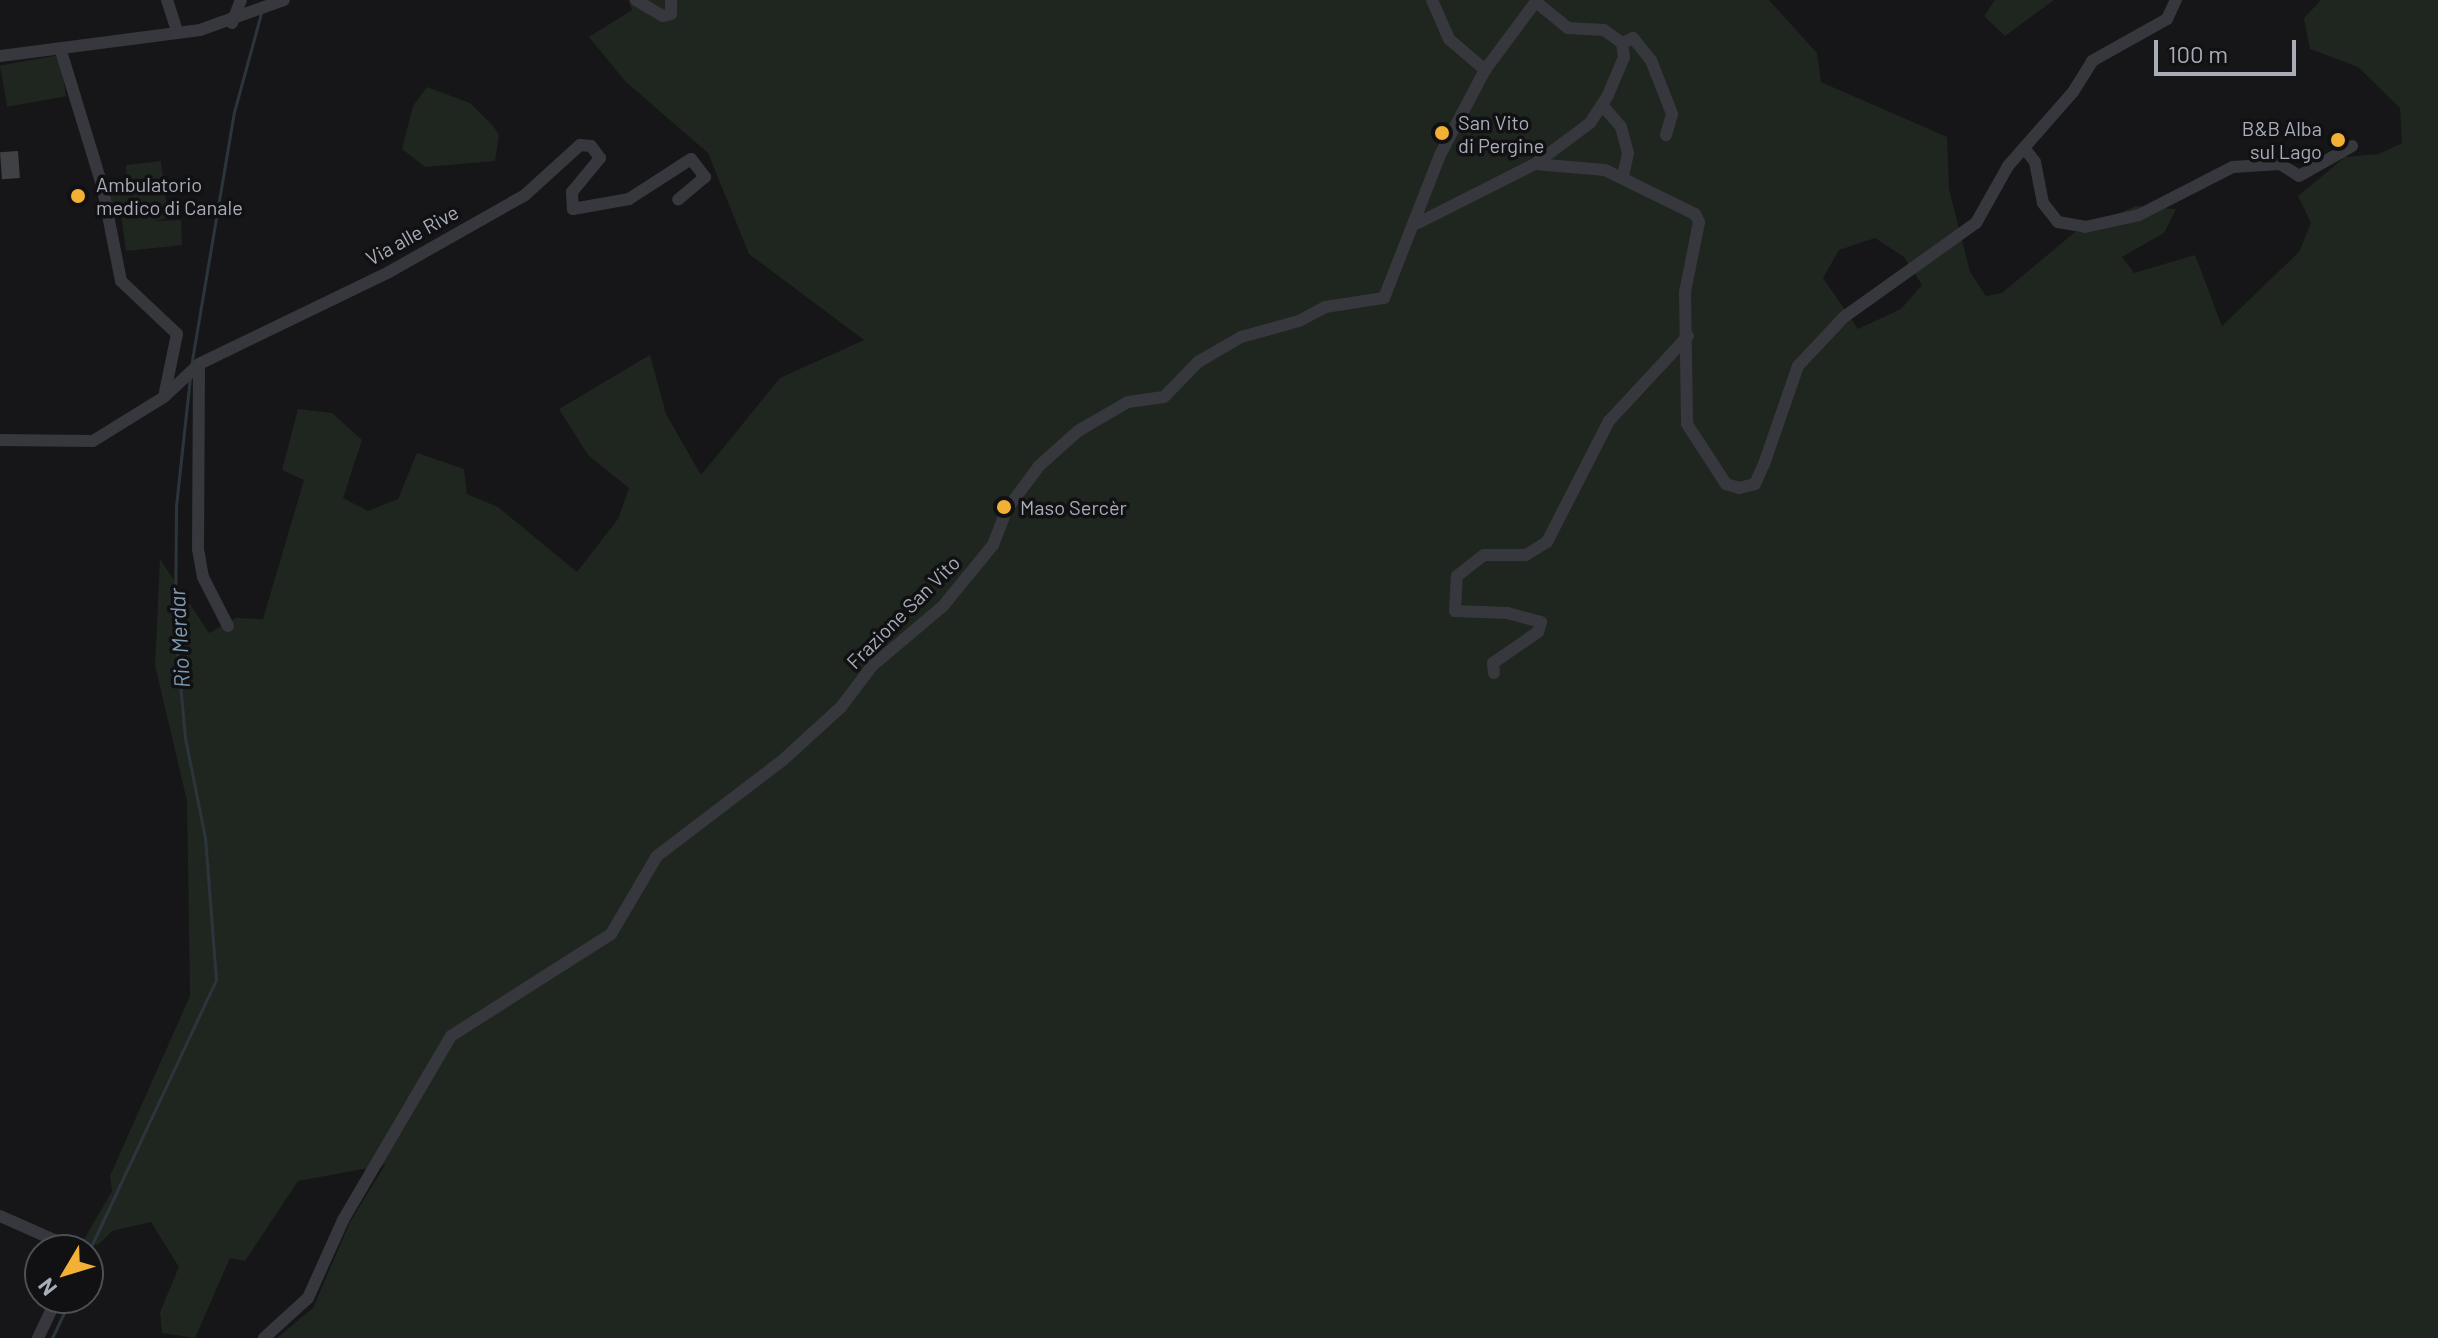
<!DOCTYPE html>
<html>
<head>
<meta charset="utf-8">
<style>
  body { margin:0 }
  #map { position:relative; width:2438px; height:1338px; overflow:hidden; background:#161618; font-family:Barlow,sans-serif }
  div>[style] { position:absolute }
  .green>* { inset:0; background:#1e261f; transform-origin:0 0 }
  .stream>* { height:3px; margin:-1.5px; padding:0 1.5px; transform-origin:1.5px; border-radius:1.5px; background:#2c353c }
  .building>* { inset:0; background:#404145; transform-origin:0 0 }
  .minor>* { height:12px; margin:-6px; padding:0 6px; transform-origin:6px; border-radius:6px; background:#37383d }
  .dots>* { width:22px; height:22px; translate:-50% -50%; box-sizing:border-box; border:4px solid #111113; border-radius:50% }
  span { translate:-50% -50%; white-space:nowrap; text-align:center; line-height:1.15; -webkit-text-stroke:7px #111113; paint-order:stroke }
  .poi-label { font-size:20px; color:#a8adb8 }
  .left { translate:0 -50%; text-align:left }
  .right { translate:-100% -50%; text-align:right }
  .street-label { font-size:20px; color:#a8adb8 }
  .water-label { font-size:22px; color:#7f9bb3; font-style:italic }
  .north { position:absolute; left:24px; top:1234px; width:80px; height:80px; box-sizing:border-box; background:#111113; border:2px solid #4d4f55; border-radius:50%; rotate:232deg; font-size:22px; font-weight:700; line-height:32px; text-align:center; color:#a8adb8 }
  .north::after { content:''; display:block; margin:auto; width:28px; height:36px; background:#f2b134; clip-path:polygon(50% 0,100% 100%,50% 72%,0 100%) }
  .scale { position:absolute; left:2154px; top:40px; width:142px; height:36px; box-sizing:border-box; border:4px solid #a8adb8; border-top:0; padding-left:10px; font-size:24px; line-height:28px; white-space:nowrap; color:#a8adb8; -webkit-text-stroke:6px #111113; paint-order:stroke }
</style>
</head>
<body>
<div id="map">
  <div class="green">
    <i style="clip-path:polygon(evenodd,628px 0,1769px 0,1817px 53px,1821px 82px,1947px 137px,1949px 189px,1970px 272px,1986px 296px,2002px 293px,2075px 232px,2136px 206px,2176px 209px,2164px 233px,2122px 257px,2134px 273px,2195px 255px,2222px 326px,2299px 252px,2311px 223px,2298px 196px,2345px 157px,2379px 154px,2402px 143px,2400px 108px,2358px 67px,2310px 49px,2304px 18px,2321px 0,2438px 0,2438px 1338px,277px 1338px,313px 1308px,350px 1222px,385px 1165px,298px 1181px,245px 1261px,230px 1258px,195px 1338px,162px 1333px,160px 1312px,179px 1267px,151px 1222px,112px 1231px,98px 1245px,82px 1243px,112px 1191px,110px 1176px,190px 996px,187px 801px,155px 665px,160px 559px,209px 633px,236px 618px,263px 619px,304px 480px,282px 470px,298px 409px,332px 413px,362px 440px,343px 498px,368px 511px,398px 499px,417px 453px,464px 469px,467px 494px,498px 507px,577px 572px,618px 519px,629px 488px,588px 455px,559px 409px,650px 355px,666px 414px,701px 475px,780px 378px,864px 340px,749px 254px,708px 153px,625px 81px,589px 37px,632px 10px,628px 0,1875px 238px,1904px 257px,1922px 285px,1901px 309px,1858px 329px,1823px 278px,1839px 250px,1875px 238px)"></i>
    <i style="clip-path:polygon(1995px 0,2054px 0,2005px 36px,1984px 16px)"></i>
    <i style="left:59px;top:55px;width:42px;height:60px;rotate:80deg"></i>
    <i style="clip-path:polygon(427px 87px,470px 103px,493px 126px,499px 135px,495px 161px,425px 167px,402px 149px,413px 106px)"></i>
    <i style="clip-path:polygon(161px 161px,168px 218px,154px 221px,181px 220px,182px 245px,126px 251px,121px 215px,114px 216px,106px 185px,127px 182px,126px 165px)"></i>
  </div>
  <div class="stream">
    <i style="left:191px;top:366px;width:258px;rotate:-80.4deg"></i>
    <i style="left:234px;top:112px;width:103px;rotate:-74.7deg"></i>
    <i style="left:88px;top:1253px;width:302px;rotate:-64.9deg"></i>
    <i style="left:216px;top:980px;width:142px;rotate:-94.4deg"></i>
    <i style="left:205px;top:838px;width:102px;rotate:-101.3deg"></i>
    <i style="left:185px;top:738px;width:110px;rotate:-95.2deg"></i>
    <i style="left:175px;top:628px;width:122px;rotate:-89.5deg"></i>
    <i style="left:176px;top:506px;width:129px;rotate:-83.8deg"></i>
    <i style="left:52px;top:1338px;width:44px;rotate:-64.6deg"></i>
  </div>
  <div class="building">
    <i style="left:18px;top:151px;width:27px;height:18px;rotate:86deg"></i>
  </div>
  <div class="minor">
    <i style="left:167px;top:0;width:33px;rotate:72deg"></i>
    <i style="left:636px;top:0;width:31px;rotate:31deg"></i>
    <i style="left:663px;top:16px;width:8px;rotate:-14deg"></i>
    <i style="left:671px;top:14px;width:14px;rotate:-90deg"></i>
    <i style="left:1432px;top:0;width:43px;rotate:66.4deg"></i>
    <i style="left:1449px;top:39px;width:48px;rotate:40.7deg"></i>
    <i style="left:232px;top:23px;width:25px;rotate:-69deg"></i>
    <i style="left:1622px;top:43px;width:12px;rotate:-24deg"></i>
    <i style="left:1633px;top:38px;width:28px;rotate:51deg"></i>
    <i style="left:1651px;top:60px;width:58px;rotate:68.7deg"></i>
    <i style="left:1672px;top:114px;width:22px;rotate:106deg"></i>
    <i style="left:61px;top:51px;width:140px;rotate:73deg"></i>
    <i style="left:102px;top:185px;width:98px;rotate:78.8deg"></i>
    <i style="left:121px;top:281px;width:77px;rotate:43.4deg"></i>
    <i style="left:177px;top:334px;width:59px;rotate:101.7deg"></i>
    <i style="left:0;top:56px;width:202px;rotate:-7.4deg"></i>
    <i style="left:200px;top:30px;width:89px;rotate:-19.7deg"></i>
    <i style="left:1602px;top:105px;width:29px;rotate:49deg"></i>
    <i style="left:1621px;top:127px;width:27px;rotate:75deg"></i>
    <i style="left:1628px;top:153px;width:24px;rotate:102deg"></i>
    <i style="left:2025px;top:149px;width:16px;rotate:52deg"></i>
    <i style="left:2035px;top:162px;width:42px;rotate:79deg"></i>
    <i style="left:2043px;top:203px;width:24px;rotate:52deg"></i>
    <i style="left:2058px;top:222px;width:27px;rotate:10deg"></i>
    <i style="left:2085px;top:227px;width:55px;rotate:-12.5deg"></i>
    <i style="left:2139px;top:215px;width:106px;rotate:-27.1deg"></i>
    <i style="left:2233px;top:167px;width:47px;rotate:-3.7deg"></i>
    <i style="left:2280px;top:164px;width:22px;rotate:32deg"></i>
    <i style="left:2299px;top:176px;width:61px;rotate:-29.5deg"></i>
    <i style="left:1535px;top:164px;width:70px;rotate:4.9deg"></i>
    <i style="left:1605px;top:170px;width:100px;rotate:26.1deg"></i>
    <i style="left:1695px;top:214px;width:9px;rotate:63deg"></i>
    <i style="left:1699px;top:222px;width:71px;rotate:101.3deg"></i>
    <i style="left:1685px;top:292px;width:132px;rotate:89.1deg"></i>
    <i style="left:1687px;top:424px;width:72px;rotate:57deg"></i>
    <i style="left:1726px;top:484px;width:14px;rotate:17deg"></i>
    <i style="left:1739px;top:488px;width:16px;rotate:-14deg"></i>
    <i style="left:1755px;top:484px;width:22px;rotate:-66deg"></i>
    <i style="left:1764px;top:464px;width:104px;rotate:-70.9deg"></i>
    <i style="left:1798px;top:366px;width:67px;rotate:-46.8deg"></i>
    <i style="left:1844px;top:317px;width:162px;rotate:-35.5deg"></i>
    <i style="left:1976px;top:223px;width:65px;rotate:-60.7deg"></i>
    <i style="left:2008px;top:166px;width:98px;rotate:-48.7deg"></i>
    <i style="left:2073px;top:92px;width:36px;rotate:-58deg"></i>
    <i style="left:2092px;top:61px;width:86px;rotate:-29.2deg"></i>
    <i style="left:2167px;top:19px;width:21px;rotate:-65deg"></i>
    <i style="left:1418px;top:223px;width:131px;rotate:-26.8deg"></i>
    <i style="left:1535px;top:164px;width:69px;rotate:-36.7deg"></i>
    <i style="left:1590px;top:123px;width:33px;rotate:-57deg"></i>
    <i style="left:1608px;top:95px;width:41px;rotate:-67.2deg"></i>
    <i style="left:1624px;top:57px;width:14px;rotate:-98deg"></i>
    <i style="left:1622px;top:43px;width:22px;rotate:-144deg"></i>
    <i style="left:1604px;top:30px;width:36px;rotate:-177deg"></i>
    <i style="left:1568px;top:28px;width:41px;rotate:-140.9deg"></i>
    <i style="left:199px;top:364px;width:185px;rotate:90.3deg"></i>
    <i style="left:198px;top:549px;width:28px;rotate:80deg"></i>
    <i style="left:203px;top:577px;width:55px;rotate:63deg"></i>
    <i style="left:0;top:440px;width:93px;rotate:0.6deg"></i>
    <i style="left:93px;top:441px;width:84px;rotate:-31.8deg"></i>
    <i style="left:164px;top:397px;width:48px;rotate:-43.3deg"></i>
    <i style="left:199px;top:364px;width:211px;rotate:-25.8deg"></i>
    <i style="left:389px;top:272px;width:156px;rotate:-29.5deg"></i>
    <i style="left:525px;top:195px;width:74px;rotate:-42.3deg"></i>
    <i style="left:580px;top:145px;width:11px;rotate:5deg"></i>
    <i style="left:591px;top:146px;width:15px;rotate:53deg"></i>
    <i style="left:600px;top:158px;width:44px;rotate:129.5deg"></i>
    <i style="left:572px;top:192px;width:17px;rotate:87deg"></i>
    <i style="left:573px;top:209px;width:57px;rotate:-10.1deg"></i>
    <i style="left:629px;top:199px;width:74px;rotate:-32.8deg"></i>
    <i style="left:691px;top:159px;width:23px;rotate:52deg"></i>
    <i style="left:705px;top:177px;width:35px;rotate:140deg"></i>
    <i style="left:1494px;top:673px;width:10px;rotate:-96deg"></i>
    <i style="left:1493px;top:663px;width:55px;rotate:-34.6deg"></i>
    <i style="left:1538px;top:632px;width:10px;rotate:-73deg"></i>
    <i style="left:1541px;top:622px;width:34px;rotate:-165deg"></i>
    <i style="left:1508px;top:613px;width:53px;rotate:-177.8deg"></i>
    <i style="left:1455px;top:611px;width:35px;rotate:-87deg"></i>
    <i style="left:1457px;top:576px;width:34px;rotate:-38deg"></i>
    <i style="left:1484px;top:555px;width:42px"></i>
    <i style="left:1526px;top:555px;width:25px;rotate:-32deg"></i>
    <i style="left:1547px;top:542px;width:136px;rotate:-62.9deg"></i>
    <i style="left:1609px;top:421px;width:116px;rotate:-47.1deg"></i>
    <i style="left:0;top:1216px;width:84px;rotate:23.8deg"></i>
    <i style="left:38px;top:1338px;width:44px;rotate:-64.6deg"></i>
    <i style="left:264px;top:1338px;width:59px;rotate:-42.3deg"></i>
    <i style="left:308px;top:1298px;width:85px;rotate:-65.8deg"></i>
    <i style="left:343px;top:1220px;width:213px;rotate:-59.6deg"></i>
    <i style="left:451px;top:1036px;width:190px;rotate:-32.5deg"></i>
    <i style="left:611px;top:934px;width:91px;rotate:-59.5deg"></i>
    <i style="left:657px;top:856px;width:158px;rotate:-37.3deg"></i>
    <i style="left:783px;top:760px;width:79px;rotate:-42.4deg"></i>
    <i style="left:841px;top:707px;width:51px;rotate:-52.9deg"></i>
    <i style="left:872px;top:666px;width:93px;rotate:-40.2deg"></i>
    <i style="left:943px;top:606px;width:79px;rotate:-50.7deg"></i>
    <i style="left:993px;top:545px;width:39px;rotate:-69deg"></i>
    <i style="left:1007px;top:509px;width:54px;rotate:-53.3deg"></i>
    <i style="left:1039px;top:466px;width:52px;rotate:-41.9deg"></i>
    <i style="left:1078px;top:431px;width:58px;rotate:-30.1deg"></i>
    <i style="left:1128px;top:402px;width:36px;rotate:-8deg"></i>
    <i style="left:1164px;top:397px;width:49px;rotate:-45.8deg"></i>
    <i style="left:1198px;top:362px;width:50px;rotate:-30.2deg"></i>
    <i style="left:1241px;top:337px;width:60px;rotate:-15.4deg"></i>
    <i style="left:1299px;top:321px;width:30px;rotate:-28deg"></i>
    <i style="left:1325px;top:307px;width:60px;rotate:-8.7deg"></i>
    <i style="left:1384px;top:298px;width:154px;rotate:-68.6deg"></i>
    <i style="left:1440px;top:155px;width:96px;rotate:-62.1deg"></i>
    <i style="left:1485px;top:70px;width:87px;rotate:-53.4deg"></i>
  </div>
  <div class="dots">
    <i style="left:1442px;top:133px;background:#f2b134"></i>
    <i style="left:2338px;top:140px;background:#f2b134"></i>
    <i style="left:78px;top:196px;background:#f2b134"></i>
    <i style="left:1004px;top:507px;background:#f2b134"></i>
  </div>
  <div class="poi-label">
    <span class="left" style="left:1458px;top:134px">San Vito<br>di Pergine</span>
    <span class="right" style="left:2322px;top:140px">B&amp;B Alba<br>sul Lago</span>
    <span class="left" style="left:96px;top:196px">Ambulatorio<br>medico di Canale</span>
    <span class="left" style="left:1020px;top:507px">Maso Sercèr</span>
  </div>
  <div class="street-label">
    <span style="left:412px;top:235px;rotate:-29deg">Via alle Rive</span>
    <span style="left:903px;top:612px;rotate:-45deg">Frazione San Vito</span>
  </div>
  <div class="water-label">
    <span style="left:179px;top:638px;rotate:-93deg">Rio Merdar</span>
  </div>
  <div class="north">N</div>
  <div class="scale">100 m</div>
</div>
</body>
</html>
